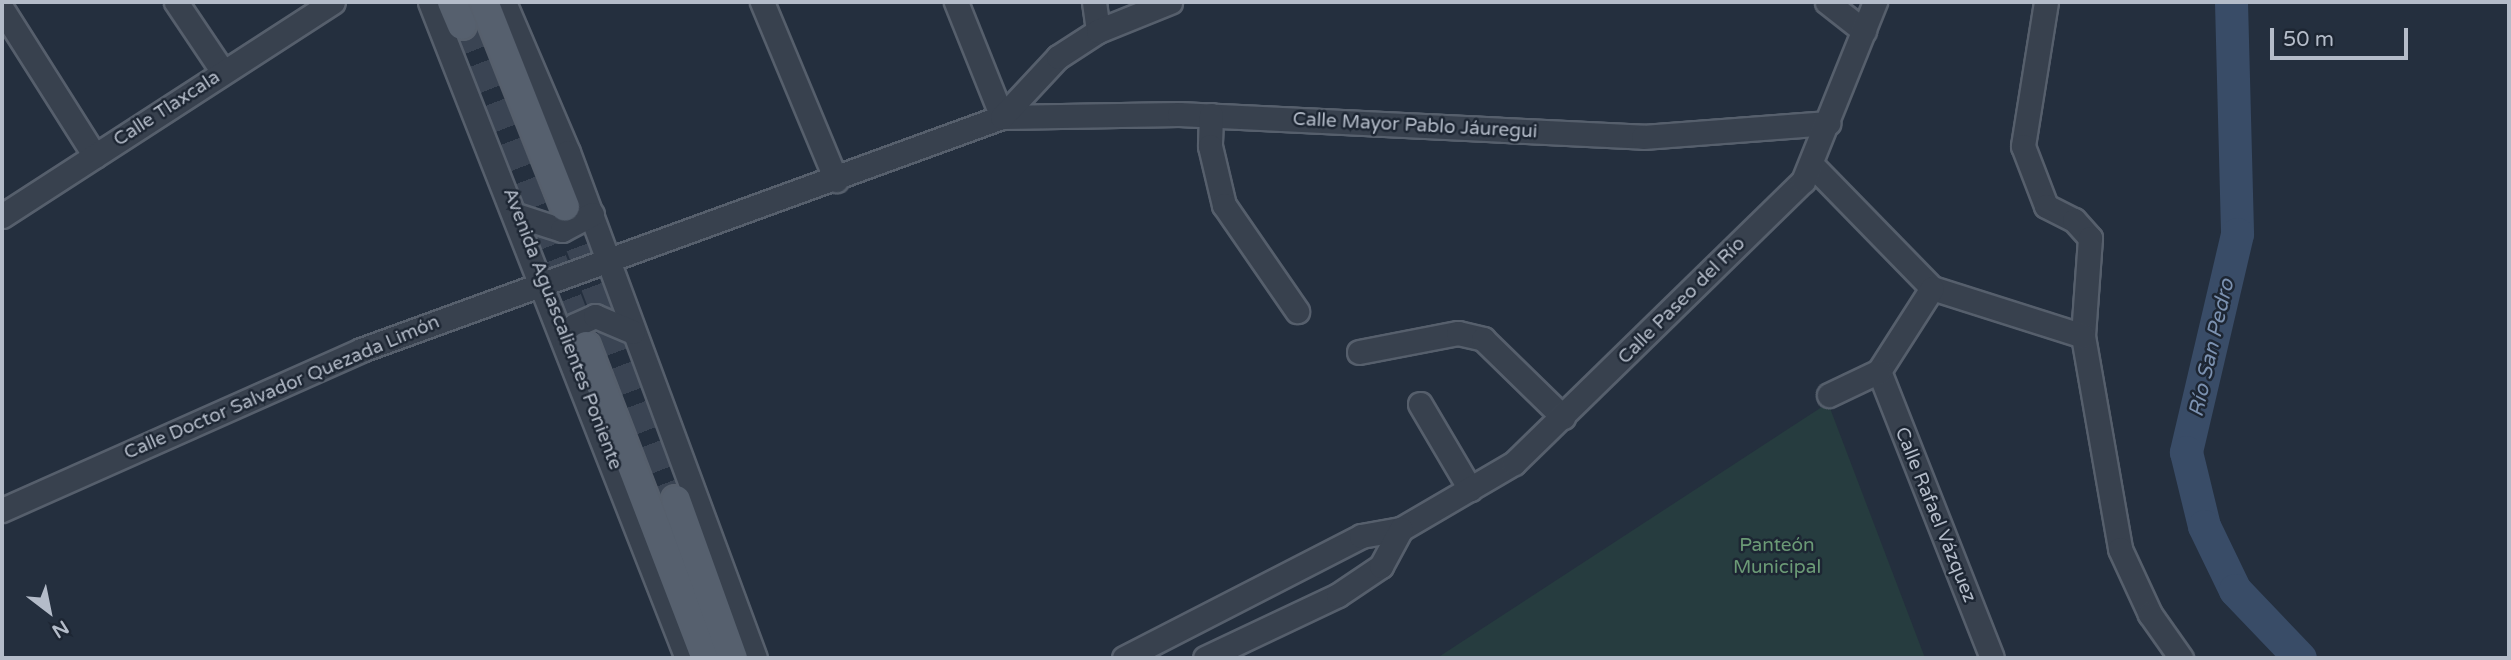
<!DOCTYPE html>
<html>
<head>
<meta charset="utf-8">
<style>
  body { margin:0 }
  #map { position:relative; width:2511px; height:660px; overflow:hidden; background:#242f3e; font-family:"Varela Round",sans-serif }
  div>[style] { position:absolute }
  .green>* { inset:0; background:#263c3f }
  .river>* { height:33px; margin:-16.5px; padding:0 16.5px; transform-origin:16.5px; border-radius:16.5px; background:#394c67 }
  .major-tunnel>* { height:28px; margin-top:-14px; transform-origin:0; background:repeating-linear-gradient(90deg,#3a4453 0 28px,transparent 0 42px) }
  .roads { filter:drop-shadow(2px 0 #565f6c) drop-shadow(-2px 0 #565f6c) drop-shadow(0 2px #565f6c) drop-shadow(0 -2px #565f6c) }
  .minor>* { height:23px; margin:-11.5px; padding:0 11.5px; transform-origin:11.5px; border-radius:11.5px; background:#38414e }
  .major>* { height:28px; margin:-14px; padding:0 14px; transform-origin:14px; border-radius:14px; background:#56606e }
  span { translate:-50% -50%; white-space:nowrap; text-align:center; line-height:1.15; -webkit-text-stroke:5px #1d2633; paint-order:stroke }
  .street-label { font-size:19px; color:#b4bcc9 }
  .park-label { font-size:19px; color:#6b9a76 }
  .water-label { font-size:21px; color:#7c92b1; font-style:italic }
  .frame { position:absolute; inset:0; border:4px solid #b4bcc9; pointer-events:none }
  .north { position:absolute; left:14px; top:576px; width:70px; height:70px; -webkit-text-stroke:5px #1d2633; paint-order:stroke; rotate:148deg; font-size:19px; font-weight:700; line-height:28px; text-align:center; color:#b4bcc9 }
  .north::after { content:''; display:block; margin:auto; width:24px; height:32px; background:#b4bcc9; clip-path:polygon(50% 0,100% 100%,50% 72%,0 100%) }
  .scale { position:absolute; left:2270px; top:28px; width:138px; height:32px; box-sizing:border-box; border:4px solid #b4bcc9; border-top:0; padding-left:9px; font-size:21px; line-height:24px; white-space:nowrap; color:#b4bcc9; -webkit-text-stroke:5px #1d2633; paint-order:stroke }
</style>
</head>
<body>
<div id="map">
  <div class="green">
    <i style="clip-path:polygon(1828px 403px,1925px 658px,1437px 658px)"></i>
  </div>
  <div class="river">
    <i style="left:2231px;top:2px;width:232px;rotate:88.5deg"></i>
    <i style="left:2237px;top:234px;width:224px;rotate:103.2deg"></i>
    <i style="left:2186px;top:452px;width:76px;rotate:76.3deg"></i>
    <i style="left:2204px;top:526px;width:71px;rotate:64.2deg"></i>
    <i style="left:2235px;top:590px;width:94px;rotate:46.3deg"></i>
  </div>
  <div class="major-tunnel">
    <i style="left:462px;top:25px;width:344px;rotate:68.9deg"></i>
    <i style="left:565px;top:207px;width:313px;rotate:69.3deg"></i>
  </div>
  <div class="roads">
    <div class="minor">
      <i style="left:176px;top:2px;width:84px;rotate:56.1deg"></i>
      <i style="left:430px;top:2px;width:705px;rotate:68.61deg"></i>
      <i style="left:504px;top:2px;width:163px;rotate:66.9deg"></i>
      <i style="left:568px;top:152px;width:539px;rotate:69.72deg"></i>
      <i style="left:762px;top:2px;width:193px;rotate:67.4deg"></i>
      <i style="left:956px;top:2px;width:124px;rotate:68.2deg"></i>
      <i style="left:1002px;top:117px;width:177px;rotate:-1deg"></i>
      <i style="left:1179px;top:114px;width:465px;rotate:2.8deg"></i>
      <i style="left:1643px;top:137px;width:186px;rotate:-4.3deg"></i>
      <i style="left:1094px;top:2px;width:29px;rotate:82deg"></i>
      <i style="left:1827px;top:2px;width:47px;rotate:38.1deg"></i>
      <i style="left:2046px;top:2px;width:146px;rotate:99.1deg"></i>
      <i style="left:2023px;top:146px;width:64px;rotate:69deg"></i>
      <i style="left:2046px;top:206px;width:31px;rotate:27deg"></i>
      <i style="left:2074px;top:220px;width:24px;rotate:48deg"></i>
      <i style="left:2090px;top:238px;width:98px;rotate:94.1deg"></i>
      <i style="left:2083px;top:336px;width:216px;rotate:80.1deg"></i>
      <i style="left:2120px;top:549px;width:72px;rotate:65.2deg"></i>
      <i style="left:2150px;top:614px;width:54px;rotate:54.8deg"></i>
      <i style="left:2px;top:9px;width:174px;rotate:57.7deg"></i>
      <i style="left:1211px;top:115px;width:31px;rotate:92deg"></i>
      <i style="left:1210px;top:146px;width:61px;rotate:76.7deg"></i>
      <i style="left:1224px;top:205px;width:129px;rotate:55.4deg"></i>
      <i style="left:1814px;top:167px;width:169px;rotate:45.7deg"></i>
      <i style="left:1932px;top:288px;width:158px;rotate:17.6deg"></i>
      <i style="left:2px;top:216px;width:394px;rotate:-32.9deg"></i>
      <i style="left:519px;top:216px;width:45px;rotate:18deg"></i>
      <i style="left:562px;top:230px;width:34px;rotate:-28deg"></i>
      <i style="left:566px;top:342px;width:19px;rotate:-62deg"></i>
      <i style="left:575px;top:325px;width:22px;rotate:-24deg"></i>
      <i style="left:595px;top:316px;width:41px;rotate:22.8deg"></i>
      <i style="left:1359px;top:352px;width:101px;rotate:-10.9deg"></i>
      <i style="left:1458px;top:333px;width:26px;rotate:13deg"></i>
      <i style="left:1483px;top:339px;width:112px;rotate:44.3deg"></i>
      <i style="left:1879px;top:371px;width:308px;rotate:68.5deg"></i>
      <i style="left:1879px;top:371px;width:98px;rotate:-57.4deg"></i>
      <i style="left:1829px;top:395px;width:55px;rotate:-25.6deg"></i>
      <i style="left:1420px;top:404px;width:99px;rotate:59.5deg"></i>
      <i style="left:2px;top:510px;width:393px;rotate:-24deg"></i>
      <i style="left:361px;top:350px;width:682px;rotate:-19.98deg"></i>
      <i style="left:1002px;top:117px;width:82px;rotate:-47deg"></i>
      <i style="left:1058px;top:57px;width:48px;rotate:-33deg"></i>
      <i style="left:1098px;top:31px;width:78px;rotate:-21.9deg"></i>
      <i style="left:1124px;top:658px;width:267px;rotate:-27.2deg"></i>
      <i style="left:1361px;top:536px;width:41px;rotate:-9.9deg"></i>
      <i style="left:1401px;top:529px;width:131px;rotate:-30.3deg"></i>
      <i style="left:1514px;top:463px;width:404px;rotate:-44.3deg"></i>
      <i style="left:1803px;top:181px;width:193px;rotate:-68.1deg"></i>
      <i style="left:1205px;top:658px;width:147px;rotate:-25.3deg"></i>
      <i style="left:1338px;top:595px;width:52px;rotate:-34deg"></i>
      <i style="left:1381px;top:566px;width:42px;rotate:-61.6deg"></i>
    </div>
    <div class="major">
      <i style="left:452px;top:2px;width:25px;rotate:67deg"></i>
      <i style="left:484px;top:2px;width:220px;rotate:68.4deg"></i>
      <i style="left:586px;top:346px;width:334px;rotate:69deg"></i>
      <i style="left:676px;top:500px;width:168px;rotate:70.2deg"></i>
    </div>
  </div>
  <div class="street-label">
    <span style="left:167px;top:109px;rotate:-33deg">Calle Tlaxcala</span>
    <span style="left:1415px;top:126px;rotate:3deg">Calle Mayor Pablo Jáuregui</span>
    <span style="left:1682px;top:301px;rotate:-45deg">Calle Paseo del Río</span>
    <span style="left:562px;top:329px;rotate:69deg">Avenida Aguascalientes Poniente</span>
    <span style="left:282px;top:388px;rotate:-23deg">Calle Doctor Salvador Quezada Limón</span>
    <span style="left:1935px;top:515px;rotate:68deg">Calle Rafael Vázquez</span>
  </div>
  <div class="park-label">
    <span style="left:1777px;top:557px">Panteón<br>Municipal</span>
  </div>
  <div class="water-label">
    <span style="left:2212px;top:348px;rotate:-77deg">Río San Pedro</span>
  </div>
  <div class="frame"></div>
  <div class="north">N</div>
  <div class="scale">50 m</div>
</div>
</body>
</html>
